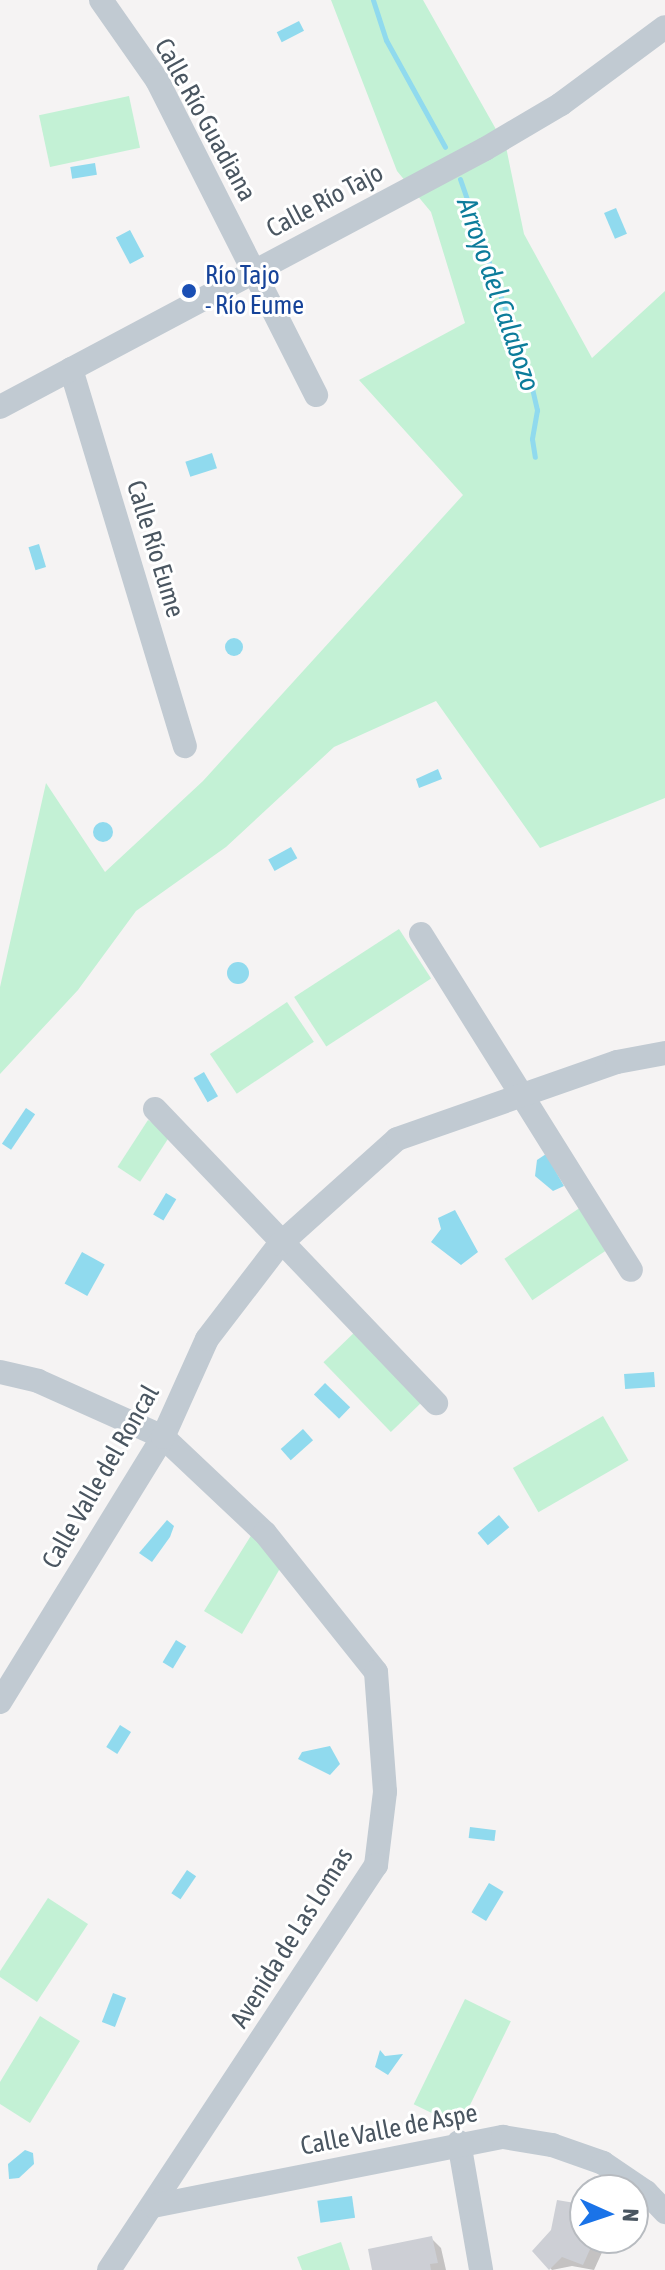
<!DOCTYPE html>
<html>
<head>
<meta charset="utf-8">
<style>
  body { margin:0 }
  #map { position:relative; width:665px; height:2270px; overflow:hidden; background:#f5f3f3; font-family:"Asap Condensed",sans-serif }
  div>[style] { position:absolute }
  .green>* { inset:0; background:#c3f1d5; transform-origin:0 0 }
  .water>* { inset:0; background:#90daee; transform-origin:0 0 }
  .round { border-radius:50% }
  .shadow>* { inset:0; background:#0003 }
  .stream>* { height:5px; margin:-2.5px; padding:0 2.5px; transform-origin:2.5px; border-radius:2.5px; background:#90daee }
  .building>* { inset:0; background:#cdcfd5 }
  .minor>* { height:24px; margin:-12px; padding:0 12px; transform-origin:12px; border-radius:12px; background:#c1cad2 }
  .dots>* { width:22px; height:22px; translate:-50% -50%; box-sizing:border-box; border:4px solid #fff; border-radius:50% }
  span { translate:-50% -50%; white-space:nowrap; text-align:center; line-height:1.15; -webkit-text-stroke:6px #fff; paint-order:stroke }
  .street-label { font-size:26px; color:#4a5661 }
  .transit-label { font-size:26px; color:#164399 }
  .left { translate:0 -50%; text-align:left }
  .water-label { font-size:28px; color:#0c7c9b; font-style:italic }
  .north { position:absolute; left:569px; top:2174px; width:80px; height:80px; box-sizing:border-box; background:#fff; border:2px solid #b7bbc0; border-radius:50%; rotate:93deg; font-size:22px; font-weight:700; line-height:32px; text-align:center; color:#4a5661 }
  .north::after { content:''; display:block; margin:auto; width:28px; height:36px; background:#1a73e8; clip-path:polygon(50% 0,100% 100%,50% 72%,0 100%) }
</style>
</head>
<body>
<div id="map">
  <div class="green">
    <i style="clip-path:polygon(331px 0,423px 0,506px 147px,524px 234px,592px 358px,665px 291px,665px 798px,540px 848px,436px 701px,334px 747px,226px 847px,136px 911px,78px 990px,0 1074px,0 987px,46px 783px,105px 872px,203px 781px,463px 495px,359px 380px,465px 323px,431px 212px,397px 171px)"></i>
    <i style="left:129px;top:96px;width:53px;height:92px;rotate:78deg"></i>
    <i style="left:399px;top:929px;width:59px;height:125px;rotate:57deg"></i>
    <i style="left:287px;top:1002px;width:48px;height:93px;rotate:56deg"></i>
    <i style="left:148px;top:1120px;width:27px;height:56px;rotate:33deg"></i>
    <i style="left:584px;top:1205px;width:50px;height:96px;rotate:56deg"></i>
    <i style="left:358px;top:1329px;width:97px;height:48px;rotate:46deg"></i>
    <i style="left:603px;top:1416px;width:51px;height:104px;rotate:60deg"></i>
    <i style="clip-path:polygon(252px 1534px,282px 1565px,242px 1634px,204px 1611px)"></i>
    <i style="clip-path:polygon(48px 1898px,88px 1924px,37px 2002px,0 1977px,0 1971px)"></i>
    <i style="left:465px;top:1999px;width:51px;height:117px;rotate:26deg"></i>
    <i style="clip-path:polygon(40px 2016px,80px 2041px,30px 2123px,0 2104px,0 2082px)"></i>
    <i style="clip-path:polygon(341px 2242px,350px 2270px,302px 2270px,297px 2257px)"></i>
  </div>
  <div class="water">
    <i style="left:299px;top:21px;width:11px;height:25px;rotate:63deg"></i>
    <i style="left:95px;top:163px;width:12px;height:25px;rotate:81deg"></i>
    <i style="left:616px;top:208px;width:28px;height:13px;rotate:67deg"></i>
    <i style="left:130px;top:230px;width:30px;height:16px;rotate:62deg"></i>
    <i style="left:212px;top:453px;width:16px;height:28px;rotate:72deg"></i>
    <i style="left:39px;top:544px;width:24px;height:11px;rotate:73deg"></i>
    <i class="round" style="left:225px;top:638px;width:18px;height:18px"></i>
    <i style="clip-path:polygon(438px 769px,442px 779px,419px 788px,416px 779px)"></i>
    <i class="round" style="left:93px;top:822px;width:20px;height:20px"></i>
    <i style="left:291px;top:847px;width:13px;height:26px;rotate:61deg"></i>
    <i class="round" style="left:227px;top:962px;width:22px;height:22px"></i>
    <i style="left:204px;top:1072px;width:28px;height:12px;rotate:60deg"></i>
    <i style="left:26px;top:1108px;width:11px;height:43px;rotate:34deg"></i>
    <i style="clip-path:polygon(546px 1154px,564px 1186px,553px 1191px,535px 1176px,537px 1160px)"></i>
    <i style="left:166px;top:1193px;width:12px;height:25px;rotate:31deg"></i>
    <i style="clip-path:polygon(455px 1210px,478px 1252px,461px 1265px,431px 1242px,441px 1229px,438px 1218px)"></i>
    <i style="left:82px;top:1252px;width:26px;height:36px;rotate:29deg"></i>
    <i style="left:654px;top:1372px;width:15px;height:30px;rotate:86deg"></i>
    <i style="left:325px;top:1383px;width:35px;height:16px;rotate:44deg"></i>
    <i style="left:303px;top:1429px;width:15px;height:30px;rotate:48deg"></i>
    <i style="left:499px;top:1515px;width:16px;height:28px;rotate:50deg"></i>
    <i style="clip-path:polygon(167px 1520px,174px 1526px,170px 1537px,152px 1562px,139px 1553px)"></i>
    <i style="left:176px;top:1640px;width:12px;height:26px;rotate:31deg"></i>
    <i style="left:120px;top:1725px;width:13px;height:26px;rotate:32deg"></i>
    <i style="clip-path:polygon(330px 1746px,340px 1764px,330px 1775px,298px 1759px,302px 1752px)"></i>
    <i style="left:470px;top:1827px;width:26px;height:11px;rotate:7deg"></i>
    <i style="left:187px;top:1870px;width:11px;height:28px;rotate:34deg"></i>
    <i style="left:489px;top:1883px;width:17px;height:34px;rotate:31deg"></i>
    <i style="left:113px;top:1993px;width:14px;height:31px;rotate:21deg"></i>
    <i style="clip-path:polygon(380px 2050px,385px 2056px,403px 2054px,388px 2075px,375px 2067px)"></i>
    <i style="clip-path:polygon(25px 2150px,33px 2153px,34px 2164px,19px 2178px,9px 2179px,8px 2164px)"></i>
    <i style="left:352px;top:2196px;width:22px;height:35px;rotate:82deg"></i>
  </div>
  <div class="shadow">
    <i style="clip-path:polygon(580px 2206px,585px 2211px,585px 2238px,604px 2248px,594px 2270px,572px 2266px,552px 2270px,535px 2251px)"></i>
    <i style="clip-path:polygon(432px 2239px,441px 2248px,446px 2270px,374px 2270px)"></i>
  </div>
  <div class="stream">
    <i style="left:373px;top:0;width:42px;rotate:72deg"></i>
    <i style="left:386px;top:40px;width:122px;rotate:61.1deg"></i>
    <i style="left:460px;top:179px;width:217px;rotate:70.9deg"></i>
    <i style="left:531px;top:384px;width:27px;rotate:77deg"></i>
    <i style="left:537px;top:410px;width:29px;rotate:100deg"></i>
    <i style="left:532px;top:439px;width:18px;rotate:81deg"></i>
  </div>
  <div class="building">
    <i style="clip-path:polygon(557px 2200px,581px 2204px,577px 2227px,585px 2238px,595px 2238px,583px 2265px,562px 2257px,549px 2270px,532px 2251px,551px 2230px)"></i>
    <i style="clip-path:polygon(432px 2236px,438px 2263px,430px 2264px,431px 2270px,372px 2270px,368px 2249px)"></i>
  </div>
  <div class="minor">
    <i style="left:101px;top:0;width:98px;rotate:55deg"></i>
    <i style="left:157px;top:80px;width:353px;rotate:63.2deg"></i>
    <i style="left:71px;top:369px;width:394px;rotate:73.2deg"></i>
    <i style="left:0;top:407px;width:549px;rotate:-28.01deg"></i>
    <i style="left:485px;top:149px;width:88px;rotate:-30.6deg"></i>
    <i style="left:561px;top:104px;width:129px;rotate:-36.5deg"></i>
    <i style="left:421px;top:934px;width:396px;rotate:58deg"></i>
    <i style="left:155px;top:1109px;width:407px;rotate:46.3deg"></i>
    <i style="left:0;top:1372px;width:39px;rotate:13deg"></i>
    <i style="left:38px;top:1381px;width:137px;rotate:24.1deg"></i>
    <i style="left:163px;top:1437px;width:140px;rotate:43.3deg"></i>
    <i style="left:265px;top:1533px;width:178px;rotate:51.4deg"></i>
    <i style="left:376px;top:1672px;width:120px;rotate:85.7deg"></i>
    <i style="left:385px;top:1792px;width:74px;rotate:97deg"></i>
    <i style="left:376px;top:1865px;width:485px;rotate:123.4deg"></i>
    <i style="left:0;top:1702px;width:311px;rotate:-58.4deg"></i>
    <i style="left:163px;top:1437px;width:107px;rotate:-65.8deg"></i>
    <i style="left:207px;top:1339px;width:120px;rotate:-52.5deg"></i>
    <i style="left:280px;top:1244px;width:157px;rotate:-41.9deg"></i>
    <i style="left:397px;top:1139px;width:233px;rotate:-19.3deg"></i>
    <i style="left:617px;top:1062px;width:49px;rotate:-10.6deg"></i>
    <i style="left:459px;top:2142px;width:130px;rotate:80.2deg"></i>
    <i style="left:153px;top:2206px;width:357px;rotate:-11.2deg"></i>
    <i style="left:503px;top:2137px;width:50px;rotate:9.3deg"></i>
    <i style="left:552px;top:2145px;width:54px;rotate:19.4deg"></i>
    <i style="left:603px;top:2163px;width:52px;rotate:34deg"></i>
    <i style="left:646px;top:2192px;width:28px;rotate:46deg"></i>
  </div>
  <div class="dots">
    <i style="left:189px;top:291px;background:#1a4fb4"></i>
  </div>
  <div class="street-label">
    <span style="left:205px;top:120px;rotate:61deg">Calle Río Guadiana</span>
    <span style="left:325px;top:201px;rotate:-28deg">Calle Río Tajo</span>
    <span style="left:155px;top:549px;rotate:73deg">Calle Río Eume</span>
    <span style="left:101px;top:1477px;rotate:-60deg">Calle Valle del Roncal</span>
    <span style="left:292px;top:1938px;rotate:-58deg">Avenida de Las Lomas</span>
    <span style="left:389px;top:2130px;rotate:-11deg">Calle Valle de Aspe</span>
  </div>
  <div class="transit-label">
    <span class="left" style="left:205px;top:291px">Río Tajo<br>- Río Eume</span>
  </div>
  <div class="water-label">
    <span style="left:499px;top:294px;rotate:71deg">Arroyo del Calabozo</span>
  </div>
  <div class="north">N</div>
</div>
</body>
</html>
